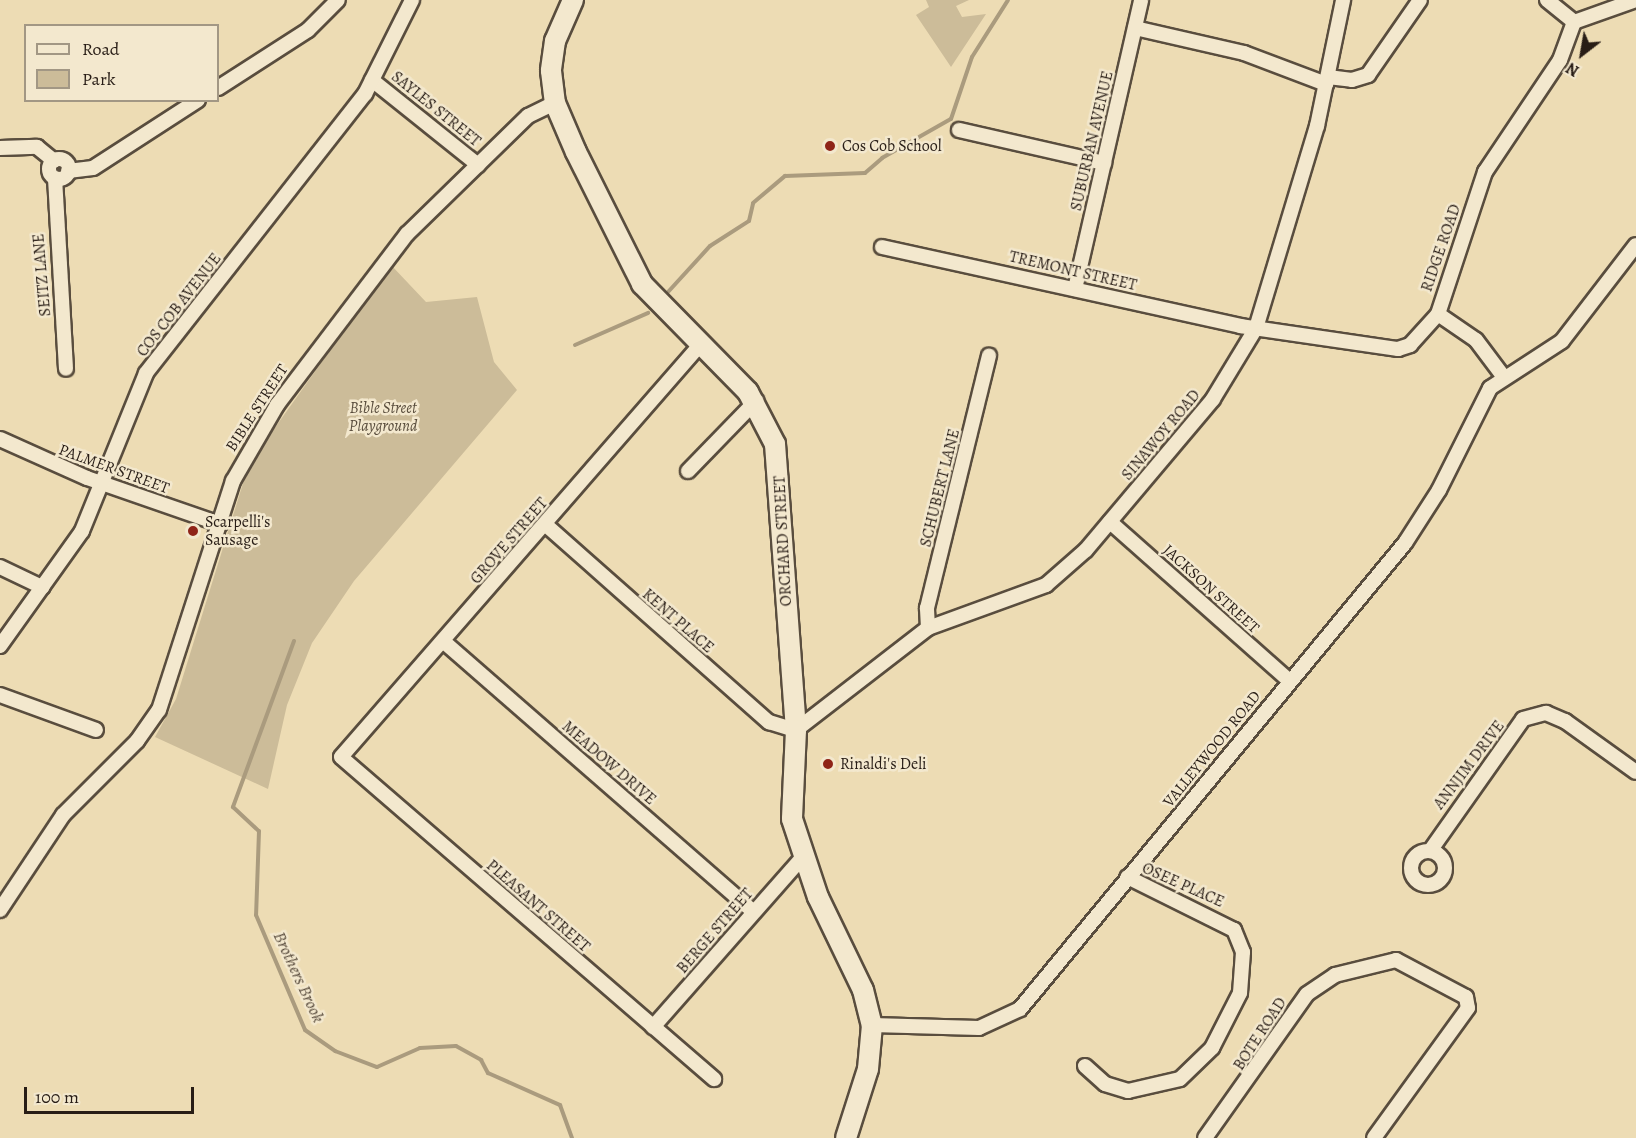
<!DOCTYPE html>
<html>
<head>
<meta charset="utf-8">
<style>
  body { margin:0 }
  #map { position:relative; width:1636px; height:1138px; overflow:hidden; background:#eddcb4; font-family:Alegreya,serif }
  div>[style] { position:absolute }
  .green>* { inset:0; background:#ccbc99 }
  .stream>* { height:4px; margin:-2px; padding:0 2px; transform-origin:2px; border-radius:2px; background:#aa9b7e }
  .roads { filter:drop-shadow(2px 0 #594d3e) drop-shadow(-2px 0 #594d3e) drop-shadow(0 2px #594d3e) drop-shadow(0 -2px #594d3e) }
  .street>* { height:14px; margin:-7px; padding:0 7px; transform-origin:7px; border-radius:7px; background:#f3e8ce }
  .street>.ring { margin:-7px; padding:0; box-sizing:content-box; background:none; border:14px solid #f3e8ce; border-radius:50% }
  .secondary>* { height:20px; margin:-10px; padding:0 10px; transform-origin:10px; border-radius:10px; background:#f3e8ce }
  .dots>* { width:16px; height:16px; translate:-50% -50%; box-sizing:border-box; border:3px solid #f3e8ce; border-radius:50% }
  span { translate:-50% -50%; white-space:nowrap; text-align:center; line-height:1.15; -webkit-text-stroke:5px #f3e8ce; paint-order:stroke }
  .street-label { font-size:16px; color:#281d16 }
  .poi-label { font-size:16px; color:#281d16 }
  .left { translate:0 -50%; text-align:left }
  .park-label { font-size:16px; color:#594d3d; font-style:italic }
  .water-label { font-size:18px; color:#5c4f40; font-style:italic }
  .legend { position:absolute; left:24px; top:24px; width:195px; height:78px; box-sizing:border-box; background:#f3e8ce; border:2px solid #a29784; margin:0; padding:8px 10px; list-style:none; font-size:18px; color:#281d16 }
  .legend li { display:flex; align-items:center; gap:12px; height:30px }
  .legend b { width:30px; border:2px solid #a29784 }
  .north { position:absolute; left:1552px; top:24px; width:60px; height:60px; -webkit-text-stroke:4px #f3e8ce; paint-order:stroke; rotate:211deg; font-size:16px; font-weight:700; line-height:24px; text-align:center; color:#281d16 }
  .north::after { content:''; display:block; margin:auto; width:21px; height:27px; background:#281d16; clip-path:polygon(50% 0,100% 100%,50% 72%,0 100%) }
  .scale { position:absolute; left:24px; top:1087px; width:170px; height:27px; box-sizing:border-box; border:3px solid #281d16; border-top:0; padding-left:8px; font-size:18px; line-height:21px; white-space:nowrap; color:#281d16; -webkit-text-stroke:4px #f3e8ce; paint-order:stroke }
</style>
</head>
<body>
<div id="map">
  <div class="green">
    <i style="clip-path:polygon(926px 0,969px 0,956px 6px,962px 17px,986px 14px,951px 67px,916px 15px,929px 7px)"></i>
    <i style="clip-path:polygon(391px 265px,426px 302px,477px 297px,494px 362px,517px 390px,354px 581px,312px 643px,287px 705px,268px 789px,155px 737px,176px 699px,249px 464px)"></i>
  </div>
  <div class="stream">
    <i style="left:668px;top:292px;width:62px;rotate:-47.6deg"></i>
    <i style="left:710px;top:246px;width:46px;rotate:-32.7deg"></i>
    <i style="left:749px;top:221px;width:18px;rotate:-77deg"></i>
    <i style="left:753px;top:203px;width:42px;rotate:-40.2deg"></i>
    <i style="left:785px;top:176px;width:80px;rotate:-2.1deg"></i>
    <i style="left:865px;top:173px;width:23px;rotate:-41deg"></i>
    <i style="left:882px;top:158px;width:79px;rotate:-29.5deg"></i>
    <i style="left:951px;top:119px;width:65px;rotate:-71.3deg"></i>
    <i style="left:972px;top:57px;width:67px;rotate:-57.7deg"></i>
    <i style="left:575px;top:345px;width:80px;rotate:-23.7deg"></i>
    <i style="left:294px;top:641px;width:177px;rotate:110.2deg"></i>
    <i style="left:233px;top:807px;width:35px;rotate:43deg"></i>
    <i style="left:259px;top:831px;width:84px;rotate:92deg"></i>
    <i style="left:256px;top:915px;width:125px;rotate:66.9deg"></i>
    <i style="left:305px;top:1030px;width:37px;rotate:35deg"></i>
    <i style="left:335px;top:1051px;width:45px;rotate:20.9deg"></i>
    <i style="left:377px;top:1067px;width:47px;rotate:-23.8deg"></i>
    <i style="left:420px;top:1048px;width:36px;rotate:-3deg"></i>
    <i style="left:456px;top:1046px;width:29px;rotate:29deg"></i>
    <i style="left:481px;top:1060px;width:15px;rotate:62deg"></i>
    <i style="left:488px;top:1073px;width:79px;rotate:24deg"></i>
    <i style="left:560px;top:1105px;width:35px;rotate:70deg"></i>
  </div>
  <div class="roads">
    <div class="street">
      <i style="left:1547px;top:0;width:35px;rotate:39deg"></i>
      <i style="left:1574px;top:22px;width:66px;rotate:-19.5deg"></i>
      <i style="left:1135px;top:28px;width:112px;rotate:12.9deg"></i>
      <i style="left:1244px;top:53px;width:88px;rotate:20.7deg"></i>
      <i style="left:1328px;top:77px;width:24px;rotate:7deg"></i>
      <i style="left:1352px;top:80px;width:17px;rotate:-17deg"></i>
      <i style="left:1368px;top:75px;width:91px;rotate:-55.3deg"></i>
      <i style="left:372px;top:80px;width:136px;rotate:38.7deg"></i>
      <i style="left:218px;top:88px;width:107px;rotate:-32.8deg"></i>
      <i style="left:308px;top:30px;width:42px;rotate:-45deg"></i>
      <i style="left:959px;top:130px;width:149px;rotate:12.8deg"></i>
      <i style="left:0;top:148px;width:37px;rotate:-2deg"></i>
      <i style="left:37px;top:147px;width:22px;rotate:39deg"></i>
      <i class="ring" style="left:49px;top:159px;width:6px;height:6px"></i>
      <i style="left:68px;top:171px;width:25px;rotate:-7deg"></i>
      <i style="left:93px;top:168px;width:125px;rotate:-32.9deg"></i>
      <i style="left:55px;top:178px;width:191px;rotate:86.7deg"></i>
      <i style="left:882px;top:247px;width:367px;rotate:12.4deg"></i>
      <i style="left:1240px;top:326px;width:160px;rotate:8.3deg"></i>
      <i style="left:1398px;top:349px;width:13px;rotate:-18deg"></i>
      <i style="left:1410px;top:345px;width:42px;rotate:-47.9deg"></i>
      <i style="left:1438px;top:314px;width:150px;rotate:-71.7deg"></i>
      <i style="left:1485px;top:172px;width:135px;rotate:-56.2deg"></i>
      <i style="left:1560px;top:60px;width:40px;rotate:-69.8deg"></i>
      <i style="left:1075px;top:289px;width:296px;rotate:-77.1deg"></i>
      <i style="left:1438px;top:314px;width:46px;rotate:34.4deg"></i>
      <i style="left:1476px;top:340px;width:45px;rotate:53.1deg"></i>
      <i style="left:700px;top:345px;width:546px;rotate:131.07deg"></i>
      <i style="left:341px;top:757px;width:493px;rotate:40.8deg"></i>
      <i style="left:0;top:439px;width:95px;rotate:24.1deg"></i>
      <i style="left:87px;top:478px;width:141px;rotate:19.1deg"></i>
      <i style="left:688px;top:471px;width:98px;rotate:-45.8deg"></i>
      <i style="left:1110px;top:522px;width:240px;rotate:41.5deg"></i>
      <i style="left:546px;top:525px;width:298px;rotate:41.5deg"></i>
      <i style="left:769px;top:722px;width:28px;rotate:17deg"></i>
      <i style="left:796px;top:730px;width:167px;rotate:-37.7deg"></i>
      <i style="left:928px;top:628px;width:126px;rotate:-20deg"></i>
      <i style="left:1046px;top:585px;width:53px;rotate:-41.2deg"></i>
      <i style="left:1086px;top:550px;width:197px;rotate:-49.9deg"></i>
      <i style="left:1213px;top:399px;width:83px;rotate:-58.8deg"></i>
      <i style="left:1256px;top:328px;width:211px;rotate:-73.2deg"></i>
      <i style="left:1317px;top:126px;width:129px;rotate:-78.3deg"></i>
      <i style="left:0;top:567px;width:47px;rotate:25.5deg"></i>
      <i style="left:928px;top:628px;width:20px;rotate:-93deg"></i>
      <i style="left:927px;top:608px;width:260px;rotate:-76.2deg"></i>
      <i style="left:443px;top:641px;width:411px;rotate:41.1deg"></i>
      <i style="left:0;top:646px;width:141px;rotate:-54.5deg"></i>
      <i style="left:82px;top:531px;width:170px;rotate:-67.9deg"></i>
      <i style="left:146px;top:373px;width:355px;rotate:-51.9deg"></i>
      <i style="left:365px;top:94px;width:105px;rotate:-63.4deg"></i>
      <i style="left:0;top:695px;width:102px;rotate:20deg"></i>
      <i class="ring" style="left:1411px;top:851px;width:20px;height:20px"></i>
      <i style="left:1430px;top:851px;width:161px;rotate:-54.8deg"></i>
      <i style="left:1523px;top:719px;width:24px;rotate:-15deg"></i>
      <i style="left:1546px;top:713px;width:21px;rotate:23deg"></i>
      <i style="left:1565px;top:721px;width:87px;rotate:35.7deg"></i>
      <i style="left:0;top:910px;width:114px;rotate:-56.4deg"></i>
      <i style="left:63px;top:815px;width:105px;rotate:-45deg"></i>
      <i style="left:137px;top:741px;width:38px;rotate:-55deg"></i>
      <i style="left:159px;top:710px;width:241px;rotate:-72.1deg"></i>
      <i style="left:233px;top:481px;width:88px;rotate:-59.9deg"></i>
      <i style="left:277px;top:405px;width:215px;rotate:-52.8deg"></i>
      <i style="left:407px;top:234px;width:169px;rotate:-44.3deg"></i>
      <i style="left:528px;top:116px;width:30px;rotate:-26deg"></i>
      <i style="left:872px;top:1025px;width:107px;rotate:1.6deg"></i>
      <i style="left:979px;top:1028px;width:45px;rotate:-24.9deg"></i>
      <i style="left:1020px;top:1009px;width:604px;rotate:-50.44deg"></i>
      <i style="left:1405px;top:543px;width:63px;rotate:-57.3deg"></i>
      <i style="left:1439px;top:490px;width:114px;rotate:-63.4deg"></i>
      <i style="left:1490px;top:388px;width:86px;rotate:-33.1deg"></i>
      <i style="left:1562px;top:341px;width:121px;rotate:-52.4deg"></i>
      <i style="left:653px;top:1027px;width:227px;rotate:-48.6deg"></i>
      <i style="left:1085px;top:1066px;width:27px;rotate:42deg"></i>
      <i style="left:1105px;top:1084px;width:24px;rotate:17deg"></i>
      <i style="left:1128px;top:1091px;width:53px;rotate:-13deg"></i>
      <i style="left:1180px;top:1079px;width:45px;rotate:-44.1deg"></i>
      <i style="left:1212px;top:1048px;width:62px;rotate:-63deg"></i>
      <i style="left:1240px;top:993px;width:41px;rotate:-85.8deg"></i>
      <i style="left:1243px;top:952px;width:24px;rotate:-112deg"></i>
      <i style="left:1234px;top:930px;width:119px;rotate:-153.6deg"></i>
      <i style="left:1205px;top:1138px;width:176px;rotate:-54.7deg"></i>
      <i style="left:1307px;top:994px;width:34px;rotate:-34deg"></i>
      <i style="left:1335px;top:975px;width:63px;rotate:-13.8deg"></i>
      <i style="left:1396px;top:960px;width:79px;rotate:27.9deg"></i>
      <i style="left:1466px;top:997px;width:11px;rotate:80deg"></i>
      <i style="left:1468px;top:1008px;width:160px;rotate:125.9deg"></i>
    </div>
    <div class="secondary">
      <i style="left:573px;top:0;width:45px;rotate:113.7deg"></i>
      <i style="left:555px;top:41px;width:30px;rotate:98deg"></i>
      <i style="left:551px;top:71px;width:32px;rotate:83deg"></i>
      <i style="left:555px;top:103px;width:53px;rotate:66.8deg"></i>
      <i style="left:576px;top:152px;width:148px;rotate:63.4deg"></i>
      <i style="left:642px;top:284px;width:151px;rotate:45.5deg"></i>
      <i style="left:748px;top:392px;width:59px;rotate:62.6deg"></i>
      <i style="left:775px;top:444px;width:287px;rotate:85.8deg"></i>
      <i style="left:796px;top:730px;width:89px;rotate:92.6deg"></i>
      <i style="left:792px;top:819px;width:82px;rotate:71.6deg"></i>
      <i style="left:818px;top:897px;width:103px;rotate:64.2deg"></i>
      <i style="left:863px;top:990px;width:36px;rotate:76deg"></i>
      <i style="left:872px;top:1025px;width:44px;rotate:95.2deg"></i>
      <i style="left:868px;top:1069px;width:72px;rotate:107.7deg"></i>
    </div>
  </div>
  <div class="dots">
    <i style="left:830px;top:146px;background:#8f2418"></i>
    <i style="left:193px;top:531px;background:#8f2418"></i>
    <i style="left:828px;top:764px;background:#8f2418"></i>
  </div>
  <div class="street-label">
    <span style="left:436px;top:109px;rotate:39deg">SAYLES STREET</span>
    <span style="left:1092px;top:141px;rotate:-77deg">SUBURBAN AVENUE</span>
    <span style="left:1441px;top:248px;rotate:-71deg">RIDGE ROAD</span>
    <span style="left:1073px;top:271px;rotate:13deg">TREMONT STREET</span>
    <span style="left:42px;top:275px;rotate:-95deg">SEITZ LANE</span>
    <span style="left:179px;top:305px;rotate:-52deg">COS COB AVENUE</span>
    <span style="left:257px;top:408px;rotate:-57deg">BIBLE STREET</span>
    <span style="left:1161px;top:435px;rotate:-50deg">SINAWOY ROAD</span>
    <span style="left:114px;top:469px;rotate:20deg">PALMER STREET</span>
    <span style="left:940px;top:488px;rotate:-76deg">SCHUBERT LANE</span>
    <span style="left:509px;top:541px;rotate:-49deg">GROVE STREET</span>
    <span style="left:783px;top:541px;rotate:-93deg">ORCHARD STREET</span>
    <span style="left:1211px;top:589px;rotate:42deg">JACKSON STREET</span>
    <span style="left:678px;top:621px;rotate:41deg">KENT PLACE</span>
    <span style="left:1212px;top:749px;rotate:-51deg">VALLEYWOOD ROAD</span>
    <span style="left:609px;top:763px;rotate:41deg">MEADOW DRIVE</span>
    <span style="left:1469px;top:765px;rotate:-53deg">ANNJIM DRIVE</span>
    <span style="left:1183px;top:885px;rotate:24deg">OSEE PLACE</span>
    <span style="left:538px;top:906px;rotate:41deg">PLEASANT STREET</span>
    <span style="left:715px;top:931px;rotate:-49deg">BERGE STREET</span>
    <span style="left:1260px;top:1034px;rotate:-57deg">BOTE ROAD</span>
  </div>
  <div class="poi-label">
    <span class="left" style="left:842px;top:146px">Cos Cob School</span>
    <span class="left" style="left:205px;top:531px">Scarpelli's<br>Sausage</span>
    <span class="left" style="left:840px;top:764px">Rinaldi's Deli</span>
  </div>
  <div class="park-label">
    <span style="left:383px;top:417px">Bible Street<br>Playground</span>
  </div>
  <div class="water-label">
    <span style="left:299px;top:977px;rotate:65deg">Brothers Brook</span>
  </div>
  <ul class="legend">
  <li><b style="height:8px;background:#f3e8ce"></b>Road</li>
  <li><b style="height:16px;background:#ccbc99"></b>Park</li>
  </ul>
  <div class="north">N</div>
  <div class="scale">100 m</div>
</div>
</body>
</html>
